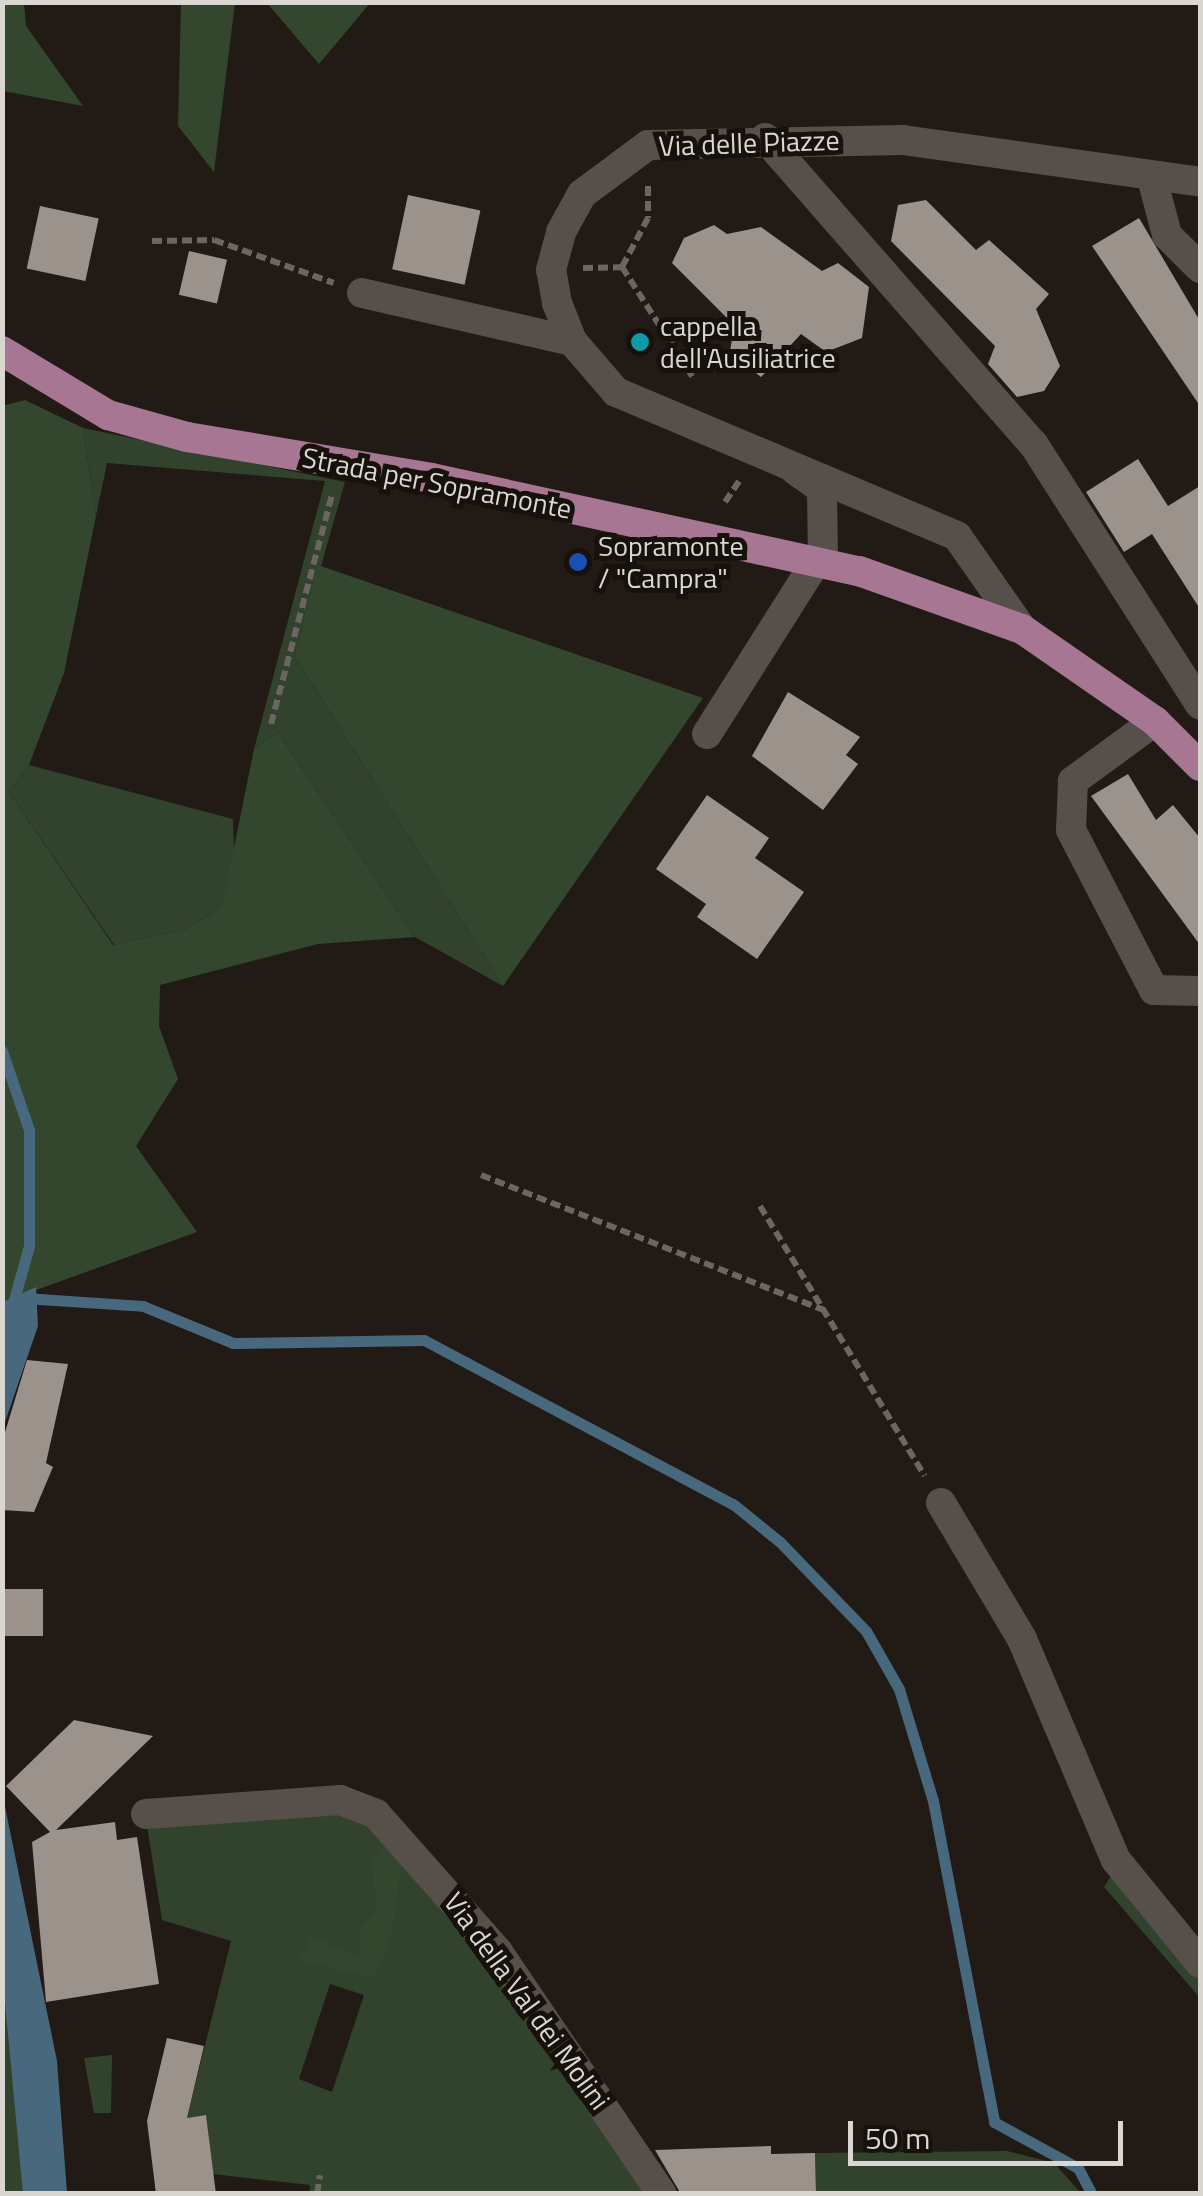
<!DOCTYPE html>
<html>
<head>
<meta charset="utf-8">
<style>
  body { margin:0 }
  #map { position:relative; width:1203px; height:2196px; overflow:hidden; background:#211a15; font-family:"Titillium Web",sans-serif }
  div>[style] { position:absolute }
  .green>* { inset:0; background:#31432d }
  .forest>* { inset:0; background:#32472d }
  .water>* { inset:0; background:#48687d }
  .stream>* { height:11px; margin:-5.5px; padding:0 5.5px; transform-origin:5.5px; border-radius:5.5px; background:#48687d }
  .building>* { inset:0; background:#9b928c; transform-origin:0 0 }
  .path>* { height:6px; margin-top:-3px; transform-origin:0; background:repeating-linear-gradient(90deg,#6c6662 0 10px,transparent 0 15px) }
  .minor>* { height:30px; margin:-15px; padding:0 15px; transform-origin:15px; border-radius:15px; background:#574f4a }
  .major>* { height:30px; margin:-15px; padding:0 15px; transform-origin:15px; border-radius:15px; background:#a77692 }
  .dots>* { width:28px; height:28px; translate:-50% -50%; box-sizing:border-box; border:5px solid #17110c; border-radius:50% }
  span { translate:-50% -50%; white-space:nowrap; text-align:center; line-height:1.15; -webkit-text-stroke:10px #17110c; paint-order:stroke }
  .street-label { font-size:28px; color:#dad6d2 }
  .poi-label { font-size:28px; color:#dad6d2 }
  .left { translate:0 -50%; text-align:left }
  .frame { position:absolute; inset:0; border:5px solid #dad6d2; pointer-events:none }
  .scale { position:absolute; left:848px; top:2121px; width:275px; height:45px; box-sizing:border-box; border:5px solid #dad6d2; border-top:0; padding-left:12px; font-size:30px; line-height:35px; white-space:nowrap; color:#dad6d2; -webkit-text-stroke:8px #17110c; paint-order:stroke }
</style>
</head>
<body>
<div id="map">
  <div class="green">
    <i style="clip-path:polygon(83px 428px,345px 482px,295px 657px,503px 986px,415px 937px,278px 732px,254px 749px,325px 481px,107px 463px,96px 516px)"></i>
    <i style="clip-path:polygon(29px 765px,233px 819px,235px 879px,222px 907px,186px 929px,114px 945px,9px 792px)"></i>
    <i style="clip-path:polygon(evenodd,322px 1809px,368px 1824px,477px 1944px,648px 2193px,310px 2194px,310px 2185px,213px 2174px,206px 2115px,187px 2118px,231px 1941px,162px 1920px,147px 1826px,322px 1809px,330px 1984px,364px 1995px,332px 2092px,299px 2079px,330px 1984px)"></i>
    <i style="clip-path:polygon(1112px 1874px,1200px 1976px,1200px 1998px,1104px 1887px)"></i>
    <i style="clip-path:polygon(2px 1971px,15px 2040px,23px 2193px,3px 2193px)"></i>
    <i style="clip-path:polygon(112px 2055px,111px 2113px,94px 2113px,84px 2058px)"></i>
    <i style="clip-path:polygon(1007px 2151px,1054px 2163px,1081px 2193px,816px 2193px,815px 2153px)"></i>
  </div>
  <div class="forest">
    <i style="clip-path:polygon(2px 3px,24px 3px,26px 26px,83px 106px,3px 91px)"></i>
    <i style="clip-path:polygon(181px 3px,235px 3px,214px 172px,178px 126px)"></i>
    <i style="clip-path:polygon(267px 3px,370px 3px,319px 64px)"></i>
    <i style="clip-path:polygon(25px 400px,83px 428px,96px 516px,64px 673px,29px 765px,9px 792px,113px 945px,186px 929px,222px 907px,254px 749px,278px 732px,415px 937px,318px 944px,160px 985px,159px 1026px,178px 1079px,136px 1146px,197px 1232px,3px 1302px,2px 406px)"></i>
    <i style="clip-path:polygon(318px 565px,703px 698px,503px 986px,295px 657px)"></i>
    <i style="clip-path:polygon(384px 1845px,402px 1860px,392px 1935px,374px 1978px,299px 1960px,312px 1937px,359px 1957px,360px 1927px,377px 1911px,372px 1861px)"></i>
  </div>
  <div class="water">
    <i style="clip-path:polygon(36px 1287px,38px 1326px,3px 1428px,3px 1302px)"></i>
    <i style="clip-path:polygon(2px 1792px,57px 2061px,67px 2193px,23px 2193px,2px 1971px)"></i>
  </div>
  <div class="stream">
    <i style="left:2px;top:1051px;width:83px;rotate:71.1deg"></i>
    <i style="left:29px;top:1130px;width:116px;rotate:90deg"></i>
    <i style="left:29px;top:1246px;width:59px;rotate:105.7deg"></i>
    <i style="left:24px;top:1298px;width:119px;rotate:3.8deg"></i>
    <i style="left:143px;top:1306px;width:97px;rotate:22.3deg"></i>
    <i style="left:233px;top:1343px;width:191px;rotate:-0.9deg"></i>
    <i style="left:424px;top:1340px;width:350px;rotate:28deg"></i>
    <i style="left:733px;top:1504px;width:60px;rotate:39deg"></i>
    <i style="left:780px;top:1542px;width:124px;rotate:46deg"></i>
    <i style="left:866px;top:1631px;width:67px;rotate:60.4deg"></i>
    <i style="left:899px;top:1689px;width:117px;rotate:73.1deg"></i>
    <i style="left:933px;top:1801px;width:327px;rotate:79.2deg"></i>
    <i style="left:994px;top:2122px;width:96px;rotate:28.7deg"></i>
    <i style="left:1078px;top:2168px;width:30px;rotate:62deg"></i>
  </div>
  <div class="building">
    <i style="left:408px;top:195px;width:74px;height:76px;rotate:12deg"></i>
    <i style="clip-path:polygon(926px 200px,976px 250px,989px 240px,1049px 294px,1036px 309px,1060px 366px,1044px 391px,1017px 397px,988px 364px,995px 346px,891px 241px,898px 205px)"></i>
    <i style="left:40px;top:206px;width:60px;height:64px;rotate:12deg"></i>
    <i style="clip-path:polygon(1139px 218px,1200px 321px,1200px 406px,1092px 246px)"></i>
    <i style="clip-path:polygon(714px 225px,727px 234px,761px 227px,822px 271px,838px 263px,869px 287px,862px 338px,826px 352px,801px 334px,761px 377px,730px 352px,734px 325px,672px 263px,684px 238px)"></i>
    <i style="left:189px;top:251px;width:39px;height:45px;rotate:13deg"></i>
    <i style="clip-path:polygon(1138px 459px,1168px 506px,1200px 486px,1200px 609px,1152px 534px,1124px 552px,1086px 492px)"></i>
    <i style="clip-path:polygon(788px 692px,860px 737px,846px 755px,858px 764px,823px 810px,752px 756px)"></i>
    <i style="clip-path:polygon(1128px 774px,1156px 820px,1173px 805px,1200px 838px,1200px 945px,1091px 796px)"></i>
    <i style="clip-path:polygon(707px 795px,769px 838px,755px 858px,804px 892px,757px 959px,697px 917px,706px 904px,656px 869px)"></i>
    <i style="clip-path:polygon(27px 1360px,68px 1364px,46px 1463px,53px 1467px,34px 1512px,2px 1510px,2px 1442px)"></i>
    <i style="left:43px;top:1589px;width:47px;height:40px;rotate:90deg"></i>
    <i style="clip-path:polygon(74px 1720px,153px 1736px,56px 1830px,115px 1822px,117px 1840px,137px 1837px,159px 1984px,46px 2002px,32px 1842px,50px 1832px,6px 1786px)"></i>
    <i style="clip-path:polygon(167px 2038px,204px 2046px,187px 2118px,206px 2115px,216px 2194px,156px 2194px,147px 2121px)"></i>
    <i style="clip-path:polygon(771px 2146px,771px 2154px,815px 2153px,816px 2194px,681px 2194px,655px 2150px)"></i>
  </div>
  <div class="path">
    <i style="left:648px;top:186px;width:32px;rotate:90deg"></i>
    <i style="left:648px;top:218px;width:55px;rotate:118deg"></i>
    <i style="left:622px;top:267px;width:130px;rotate:57.3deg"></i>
    <i style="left:152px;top:241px;width:62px;rotate:-0.9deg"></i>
    <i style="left:214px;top:240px;width:127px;rotate:19.7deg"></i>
    <i style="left:583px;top:268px;width:39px;rotate:-1deg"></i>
    <i style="left:725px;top:502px;width:29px;rotate:-56deg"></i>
    <i style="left:271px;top:724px;width:238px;rotate:-75.1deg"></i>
    <i style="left:481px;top:1175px;width:368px;rotate:21.5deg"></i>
    <i style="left:760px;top:1206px;width:316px;rotate:58.6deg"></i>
    <i style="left:317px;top:2194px;width:19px;rotate:-81deg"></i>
  </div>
  <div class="minor">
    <i style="left:765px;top:138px;width:408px;rotate:48.8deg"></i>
    <i style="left:1034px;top:445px;width:308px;rotate:57.4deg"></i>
    <i style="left:1153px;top:182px;width:55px;rotate:75.2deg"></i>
    <i style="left:1167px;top:235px;width:47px;rotate:45deg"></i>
    <i style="left:362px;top:293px;width:215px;rotate:12.9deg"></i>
    <i style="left:795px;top:470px;width:33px;rotate:35deg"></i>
    <i style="left:822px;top:489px;width:73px;rotate:89.2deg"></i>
    <i style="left:1022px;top:629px;width:113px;rotate:-125deg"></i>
    <i style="left:957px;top:536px;width:370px;rotate:-157.1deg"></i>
    <i style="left:616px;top:392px;width:67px;rotate:-130.8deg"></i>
    <i style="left:572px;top:341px;width:41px;rotate:-111.5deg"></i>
    <i style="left:557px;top:303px;width:34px;rotate:-100deg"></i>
    <i style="left:551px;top:270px;width:39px;rotate:-75deg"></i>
    <i style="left:561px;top:232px;width:43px;rotate:-61.1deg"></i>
    <i style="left:582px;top:194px;width:82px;rotate:-36.6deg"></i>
    <i style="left:648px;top:145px;width:255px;rotate:-1.1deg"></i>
    <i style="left:903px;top:140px;width:300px;rotate:8deg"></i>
    <i style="left:1155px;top:721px;width:102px;rotate:143.8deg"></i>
    <i style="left:1073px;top:781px;width:49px;rotate:92.3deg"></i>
    <i style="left:1071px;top:830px;width:180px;rotate:62.6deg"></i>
    <i style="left:1154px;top:990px;width:46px;rotate:1.2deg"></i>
    <i style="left:707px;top:734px;width:206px;rotate:-57.7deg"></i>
    <i style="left:941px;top:1503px;width:158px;rotate:59.2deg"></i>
    <i style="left:1022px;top:1639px;width:240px;rotate:67deg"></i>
    <i style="left:1116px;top:1860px;width:133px;rotate:50.8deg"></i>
    <i style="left:146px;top:1814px;width:195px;rotate:-4.1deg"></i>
    <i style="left:340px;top:1800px;width:39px;rotate:21deg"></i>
    <i style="left:376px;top:1814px;width:184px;rotate:48.5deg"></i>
    <i style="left:498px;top:1952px;width:292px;rotate:55.9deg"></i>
  </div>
  <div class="major">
    <i style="left:2px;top:351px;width:124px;rotate:31.1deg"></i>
    <i style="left:108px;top:415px;width:82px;rotate:15.6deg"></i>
    <i style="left:187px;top:437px;width:247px;rotate:9.5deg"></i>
    <i style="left:431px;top:478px;width:438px;rotate:12.3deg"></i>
    <i style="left:859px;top:571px;width:173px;rotate:19.6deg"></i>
    <i style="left:1022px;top:629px;width:162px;rotate:34.7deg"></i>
    <i style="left:1155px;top:721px;width:64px;rotate:45deg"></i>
  </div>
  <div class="dots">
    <i style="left:640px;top:342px;background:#0f9aa8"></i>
    <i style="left:578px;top:562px;background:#1a4fb4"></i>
  </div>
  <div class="street-label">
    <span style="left:749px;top:143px;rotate:-2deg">Via delle Piazze</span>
    <span style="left:437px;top:483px;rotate:11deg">Strada per Sopramonte</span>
    <span style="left:527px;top:2001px;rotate:54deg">Via della Val dei Molini</span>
  </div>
  <div class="poi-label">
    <span class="left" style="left:660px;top:342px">cappella<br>dell'Ausiliatrice</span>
    <span class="left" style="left:598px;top:562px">Sopramonte<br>/ "Campra"</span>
  </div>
  <div class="frame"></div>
  <div class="scale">50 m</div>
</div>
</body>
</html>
